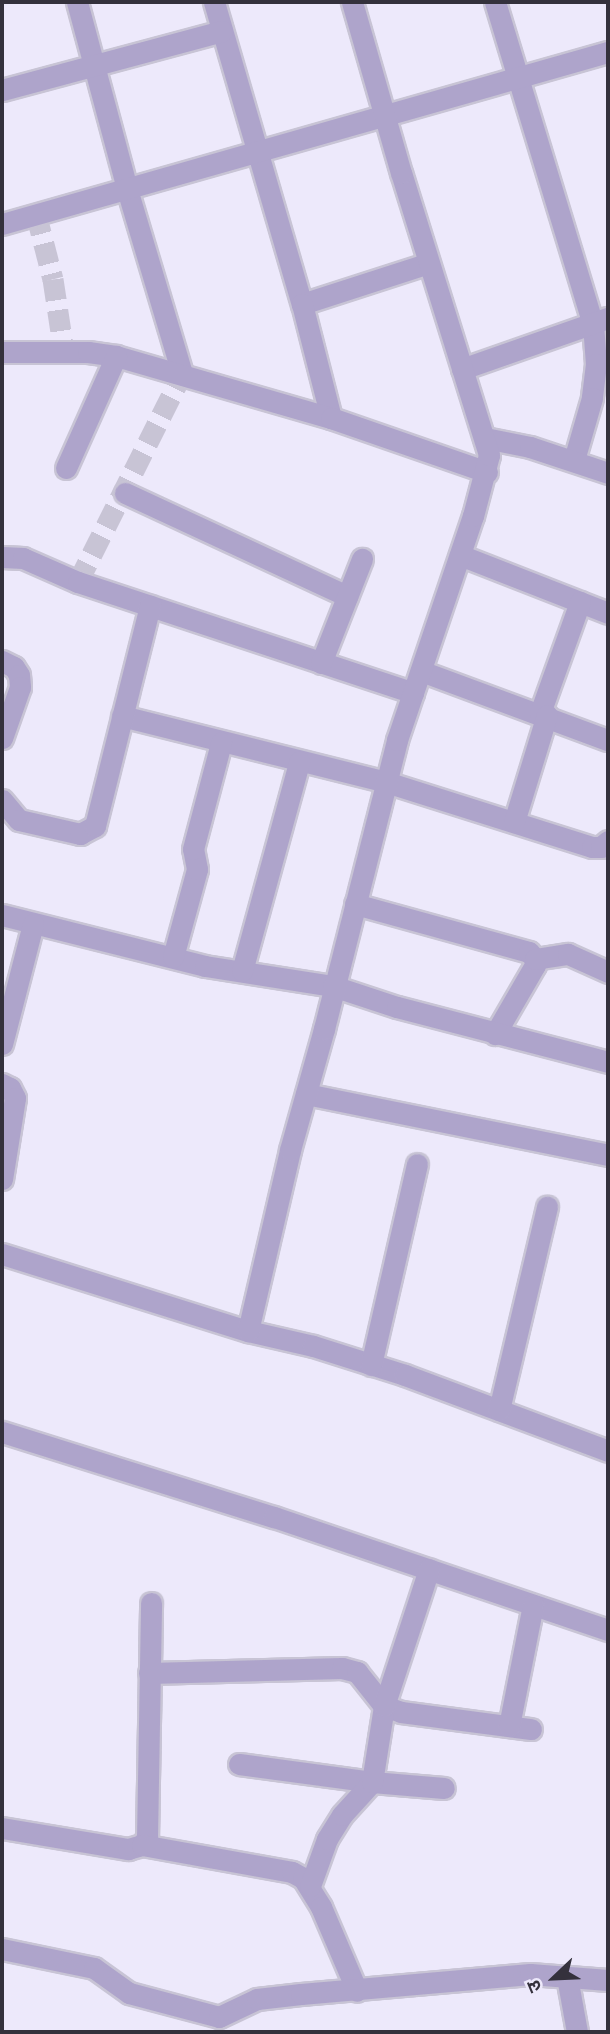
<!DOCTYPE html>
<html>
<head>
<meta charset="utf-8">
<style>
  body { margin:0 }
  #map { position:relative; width:610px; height:2034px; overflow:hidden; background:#ede9fb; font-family:Jost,"Noto Sans Devanagari",sans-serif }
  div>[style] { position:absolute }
  .minor-tunnel>* { height:21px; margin-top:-10.5px; transform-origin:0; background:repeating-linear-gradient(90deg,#c8c4d5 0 21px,transparent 0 31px) }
  .roads { filter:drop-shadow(2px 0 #c8c4d5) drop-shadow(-2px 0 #c8c4d5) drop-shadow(0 2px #c8c4d5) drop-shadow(0 -2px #c8c4d5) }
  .minor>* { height:21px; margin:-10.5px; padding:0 10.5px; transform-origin:10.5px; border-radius:10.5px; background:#aea4cb }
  span { translate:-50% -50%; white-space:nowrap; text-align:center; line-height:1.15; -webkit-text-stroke:6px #ede9fb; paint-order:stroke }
  .frame { position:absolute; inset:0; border:4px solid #34313c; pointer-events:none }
  .north { position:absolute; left:519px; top:1943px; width:70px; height:70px; -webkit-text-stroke:5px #ede9fb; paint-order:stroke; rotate:247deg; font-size:19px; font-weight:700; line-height:28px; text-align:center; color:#34313c }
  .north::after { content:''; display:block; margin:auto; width:24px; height:32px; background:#34313c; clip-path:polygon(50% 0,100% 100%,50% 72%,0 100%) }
</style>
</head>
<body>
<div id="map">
  <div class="minor-tunnel">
    <i style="left:36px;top:213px;width:68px;rotate:75.6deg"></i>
    <i style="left:53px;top:279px;width:74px;rotate:81.4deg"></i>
    <i style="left:78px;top:582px;width:233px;rotate:-63.4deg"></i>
  </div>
  <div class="roads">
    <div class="minor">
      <i style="left:77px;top:2px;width:194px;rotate:75deg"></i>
      <i style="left:127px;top:189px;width:193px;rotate:73.4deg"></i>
      <i style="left:214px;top:2px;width:315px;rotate:73.8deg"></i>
      <i style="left:302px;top:304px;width:133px;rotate:-17.9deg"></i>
      <i style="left:495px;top:2px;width:337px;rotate:73.1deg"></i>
      <i style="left:593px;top:324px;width:40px;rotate:85.7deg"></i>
      <i style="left:596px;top:364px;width:34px;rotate:97deg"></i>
      <i style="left:592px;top:398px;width:65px;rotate:106.2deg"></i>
      <i style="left:2px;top:90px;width:228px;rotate:-15deg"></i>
      <i style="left:2px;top:224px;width:630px;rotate:-15.85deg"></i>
      <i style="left:302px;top:304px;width:118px;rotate:75.7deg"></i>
      <i style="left:2px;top:352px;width:86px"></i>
      <i style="left:88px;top:352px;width:28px;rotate:8deg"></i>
      <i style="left:116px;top:356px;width:224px;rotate:16.1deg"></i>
      <i style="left:331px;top:418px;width:165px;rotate:19.1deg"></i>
      <i style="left:462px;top:369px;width:155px;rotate:-19.3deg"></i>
      <i style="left:485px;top:438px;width:46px;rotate:11.3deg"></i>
      <i style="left:530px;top:447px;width:82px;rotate:18.4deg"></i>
      <i style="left:66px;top:468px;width:123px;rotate:-65.9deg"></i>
      <i style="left:125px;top:493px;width:245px;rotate:24.9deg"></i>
      <i style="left:460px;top:555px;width:159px;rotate:21.4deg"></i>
      <i style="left:2px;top:557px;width:21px;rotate:3deg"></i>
      <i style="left:23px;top:558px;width:60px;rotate:23.6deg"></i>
      <i style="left:78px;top:582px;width:353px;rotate:18.3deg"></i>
      <i style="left:2px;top:661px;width:13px;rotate:27deg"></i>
      <i style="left:14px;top:667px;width:9px;rotate:58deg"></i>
      <i style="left:19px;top:675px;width:12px;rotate:85deg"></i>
      <i style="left:20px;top:687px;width:54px;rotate:109.4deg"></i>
      <i style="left:321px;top:663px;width:112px;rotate:-68.5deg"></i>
      <i style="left:421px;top:671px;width:199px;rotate:20.3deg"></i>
      <i style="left:540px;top:713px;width:118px;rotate:-70.2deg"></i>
      <i style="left:122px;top:716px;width:272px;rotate:14deg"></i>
      <i style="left:386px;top:782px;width:216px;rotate:17.5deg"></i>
      <i style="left:592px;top:847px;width:9px"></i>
      <i style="left:601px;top:847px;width:9px;rotate:-41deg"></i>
      <i style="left:2px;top:800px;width:26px;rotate:50deg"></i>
      <i style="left:19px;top:820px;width:63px;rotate:12.9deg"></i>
      <i style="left:80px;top:834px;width:17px;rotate:-28deg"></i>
      <i style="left:95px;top:826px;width:227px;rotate:-76deg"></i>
      <i style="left:514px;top:822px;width:112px;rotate:-72.9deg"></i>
      <i style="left:355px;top:904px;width:180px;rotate:15.4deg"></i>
      <i style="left:529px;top:952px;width:9px;rotate:49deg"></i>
      <i style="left:535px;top:959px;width:6px;rotate:90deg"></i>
      <i style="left:535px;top:965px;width:80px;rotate:120.1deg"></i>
      <i style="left:2px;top:915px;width:209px;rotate:14.1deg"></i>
      <i style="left:205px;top:966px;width:130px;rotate:8.9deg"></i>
      <i style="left:333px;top:986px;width:67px;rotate:18.2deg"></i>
      <i style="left:397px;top:1007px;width:218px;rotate:14.6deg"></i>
      <i style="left:173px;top:957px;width:91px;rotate:-74.7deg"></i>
      <i style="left:197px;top:869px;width:20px;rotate:-101deg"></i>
      <i style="left:193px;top:849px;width:110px;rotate:-75.2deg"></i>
      <i style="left:535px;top:959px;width:33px;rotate:-9deg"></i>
      <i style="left:568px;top:954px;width:44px;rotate:24.2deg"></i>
      <i style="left:242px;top:971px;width:217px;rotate:-74.7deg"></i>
      <i style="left:2px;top:1044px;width:124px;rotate:-75.5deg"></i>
      <i style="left:2px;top:1084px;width:9px;rotate:27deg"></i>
      <i style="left:10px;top:1088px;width:11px;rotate:63deg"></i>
      <i style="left:15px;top:1098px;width:82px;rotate:99.1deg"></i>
      <i style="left:306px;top:1094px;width:308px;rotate:11.4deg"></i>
      <i style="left:2px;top:1254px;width:258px;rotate:17.4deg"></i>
      <i style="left:248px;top:1331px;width:67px;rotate:13deg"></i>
      <i style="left:313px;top:1346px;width:96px;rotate:17.5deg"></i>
      <i style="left:405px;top:1375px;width:217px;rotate:20.5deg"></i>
      <i style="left:248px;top:1331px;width:186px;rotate:-76.9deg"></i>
      <i style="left:290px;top:1150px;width:126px;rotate:-74.3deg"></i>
      <i style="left:324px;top:1029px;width:298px;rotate:-75.8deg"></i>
      <i style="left:397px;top:740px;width:237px;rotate:-71.3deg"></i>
      <i style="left:473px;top:516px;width:63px;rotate:-75.3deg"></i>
      <i style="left:489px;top:455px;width:295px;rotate:-107.3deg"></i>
      <i style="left:401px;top:173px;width:178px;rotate:-106deg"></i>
      <i style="left:371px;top:1365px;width:206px;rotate:-77.1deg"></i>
      <i style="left:499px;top:1410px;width:209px;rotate:-76.7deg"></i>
      <i style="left:2px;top:1432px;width:285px;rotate:17.4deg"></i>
      <i style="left:274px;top:1517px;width:353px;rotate:18.7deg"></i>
      <i style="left:149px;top:1673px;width:193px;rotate:-1.5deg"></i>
      <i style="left:342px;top:1668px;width:16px;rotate:15deg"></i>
      <i style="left:357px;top:1672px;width:43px;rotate:51.5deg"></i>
      <i style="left:384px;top:1706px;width:18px;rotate:19deg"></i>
      <i style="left:401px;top:1712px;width:131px;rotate:7.5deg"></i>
      <i style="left:509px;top:1726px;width:123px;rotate:-78.8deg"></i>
      <i style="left:239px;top:1764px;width:134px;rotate:7.7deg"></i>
      <i style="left:372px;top:1782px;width:72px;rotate:4.8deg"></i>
      <i style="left:2px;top:1828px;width:128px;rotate:9.5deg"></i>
      <i style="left:128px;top:1849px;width:15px;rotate:-16deg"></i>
      <i style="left:142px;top:1845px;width:9px;rotate:-54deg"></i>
      <i style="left:147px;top:1838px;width:235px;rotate:-89deg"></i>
      <i style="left:142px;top:1845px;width:152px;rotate:10.2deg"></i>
      <i style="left:292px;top:1872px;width:13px;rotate:29deg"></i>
      <i style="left:303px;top:1878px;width:34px;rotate:58deg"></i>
      <i style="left:321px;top:1907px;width:91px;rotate:66.8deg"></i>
      <i style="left:310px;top:1886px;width:50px;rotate:-70.1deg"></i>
      <i style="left:327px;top:1839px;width:28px;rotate:-58deg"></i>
      <i style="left:342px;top:1815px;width:45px;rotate:-47.7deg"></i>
      <i style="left:372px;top:1782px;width:77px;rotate:-81deg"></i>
      <i style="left:384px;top:1706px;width:144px;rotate:-71.8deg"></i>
      <i style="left:2px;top:1949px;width:94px;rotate:11.7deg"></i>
      <i style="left:94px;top:1968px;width:43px;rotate:35.5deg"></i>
      <i style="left:129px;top:1993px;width:93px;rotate:14.9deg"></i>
      <i style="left:219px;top:2017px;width:42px;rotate:-25.3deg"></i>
      <i style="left:257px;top:1999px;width:44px;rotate:-6.5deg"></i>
      <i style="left:301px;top:1994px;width:230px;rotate:-5deg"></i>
      <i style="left:530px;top:1974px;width:78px;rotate:4.4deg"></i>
      <i style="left:567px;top:1977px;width:56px;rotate:79.7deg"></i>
    </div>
  </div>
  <div class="frame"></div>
  <div class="north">उ</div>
</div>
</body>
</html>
